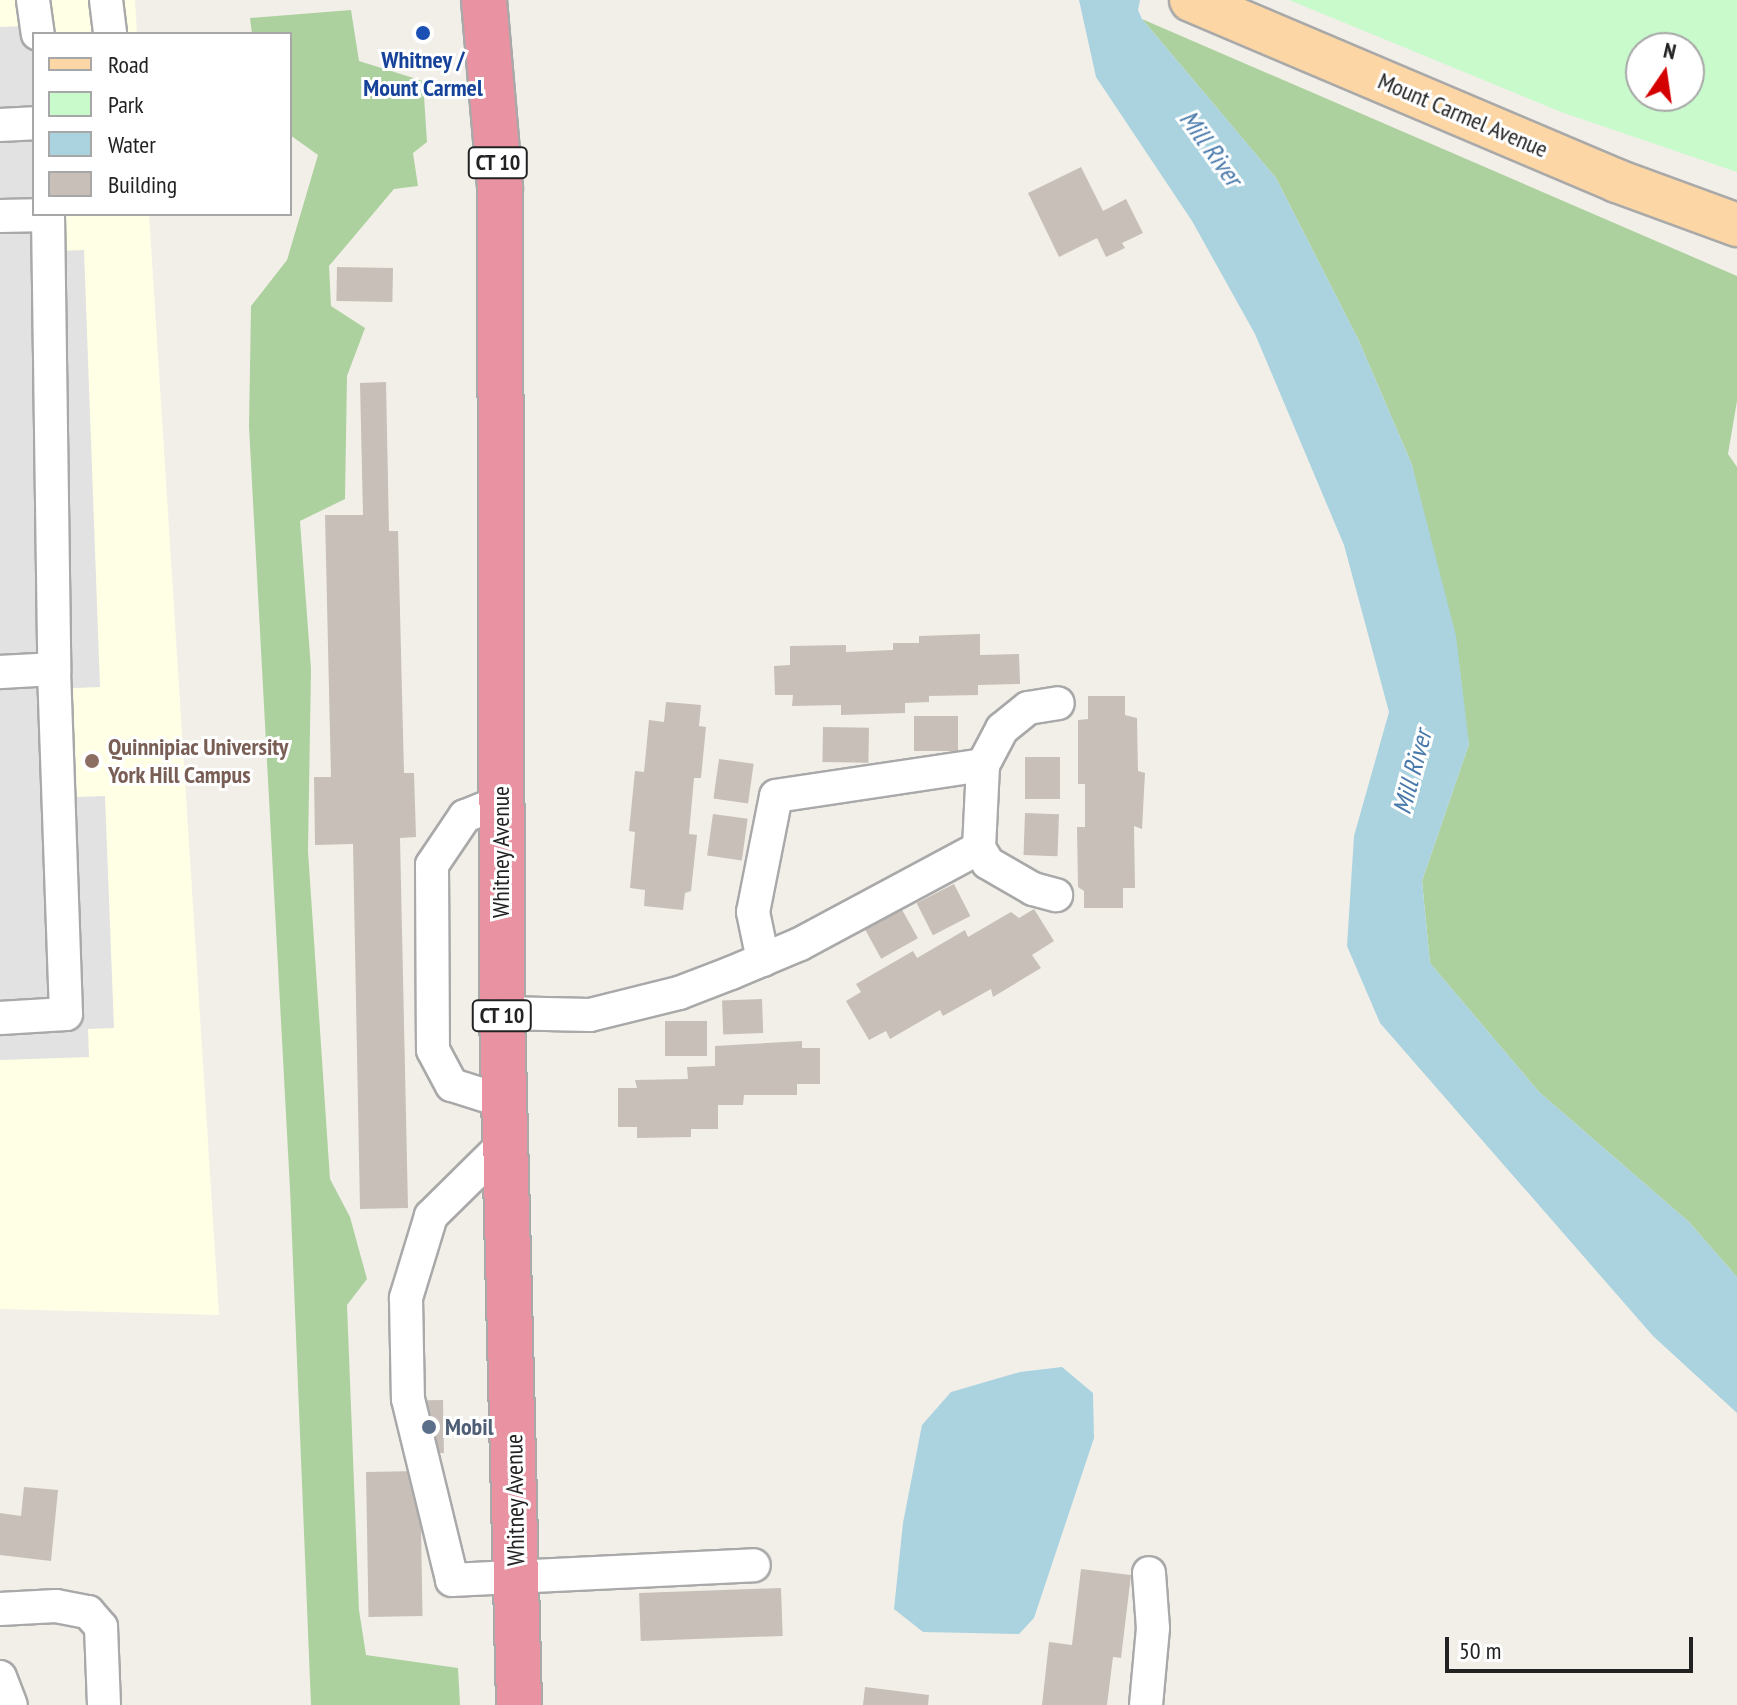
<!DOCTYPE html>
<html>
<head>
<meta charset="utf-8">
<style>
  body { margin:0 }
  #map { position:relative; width:1737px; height:1705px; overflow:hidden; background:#f2efe9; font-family:"PT Sans Narrow",sans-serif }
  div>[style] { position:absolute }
  .education>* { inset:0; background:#ffffe5 }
  .forest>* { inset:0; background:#add19e }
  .park>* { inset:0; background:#c8facc }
  .parking>* { inset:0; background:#e2e2e2 }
  .water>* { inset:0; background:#aad3df }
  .building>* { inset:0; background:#c7bfb8; transform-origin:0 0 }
  .roads { filter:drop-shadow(2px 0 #a9a9a9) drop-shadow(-2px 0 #a9a9a9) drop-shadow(0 2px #a9a9a9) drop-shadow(0 -2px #a9a9a9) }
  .minor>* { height:32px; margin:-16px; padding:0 16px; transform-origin:16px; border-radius:16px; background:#fff }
  .major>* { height:42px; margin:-21px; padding:0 21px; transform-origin:21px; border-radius:21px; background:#fcd6a4 }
  .highway>* { height:44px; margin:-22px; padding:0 22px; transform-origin:22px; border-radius:22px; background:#e892a2 }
  .dots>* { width:22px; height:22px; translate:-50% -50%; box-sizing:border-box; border:4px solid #fff; border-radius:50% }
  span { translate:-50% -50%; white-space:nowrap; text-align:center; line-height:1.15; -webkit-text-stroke:6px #fff; paint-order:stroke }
  .shield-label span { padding:2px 6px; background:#fff; border:2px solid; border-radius:6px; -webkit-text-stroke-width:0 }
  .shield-label { font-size:22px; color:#222; font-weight:700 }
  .transit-label { font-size:24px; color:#164399; font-weight:700 }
  .street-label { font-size:24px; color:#222 }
  .education-label { font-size:24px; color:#785e54; font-weight:700 }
  .left { translate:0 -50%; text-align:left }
  .service-label { font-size:24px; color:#4e5e75; font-weight:700 }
  .water-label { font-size:26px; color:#4a7aab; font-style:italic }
  .legend { position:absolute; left:32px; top:32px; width:260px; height:184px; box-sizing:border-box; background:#fff; border:2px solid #a7a7a7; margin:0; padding:10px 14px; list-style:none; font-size:24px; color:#222 }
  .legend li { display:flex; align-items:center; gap:16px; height:40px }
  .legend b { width:40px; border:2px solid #a7a7a7 }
  .north { position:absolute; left:1625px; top:32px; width:80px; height:80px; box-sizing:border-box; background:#fff; border:2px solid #a7a7a7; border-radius:50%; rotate:13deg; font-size:22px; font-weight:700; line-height:32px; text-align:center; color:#222 }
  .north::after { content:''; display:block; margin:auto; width:28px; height:36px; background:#d40000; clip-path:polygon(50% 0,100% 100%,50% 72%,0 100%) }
  .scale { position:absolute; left:1445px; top:1637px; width:248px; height:36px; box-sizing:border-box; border:4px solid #222; border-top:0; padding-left:10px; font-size:24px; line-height:28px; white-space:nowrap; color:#222; -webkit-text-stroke:6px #fff; paint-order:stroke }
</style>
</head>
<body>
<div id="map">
  <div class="education">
    <i style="clip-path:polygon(0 0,135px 0,137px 34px,34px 34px,34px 214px,149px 214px,219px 1315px,0 1309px)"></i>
  </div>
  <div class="forest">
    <i style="clip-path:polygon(351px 10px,359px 61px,423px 81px,427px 142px,413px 153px,418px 186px,394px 189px,329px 266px,331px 306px,365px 328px,347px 376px,345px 499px,300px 521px,311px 669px,308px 851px,330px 1179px,350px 1217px,367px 1279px,347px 1305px,359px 1610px,366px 1655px,458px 1668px,460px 1705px,311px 1705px,290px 1189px,249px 427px,251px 306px,287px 260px,318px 155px,290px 135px,290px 34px,252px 34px,250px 18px)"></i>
    <i style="clip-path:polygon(1142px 19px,1737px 276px,1737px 401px,1728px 454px,1737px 467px,1737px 1277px,1689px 1222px,1539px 1092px,1430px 963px,1422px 881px,1469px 744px,1412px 465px,1359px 341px,1276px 178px)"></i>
  </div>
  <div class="park">
    <i style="clip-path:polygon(evenodd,1289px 0,1737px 0,1737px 172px,1561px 112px,1289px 0,1641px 48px,1689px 48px,1689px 96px,1641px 96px,1641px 48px)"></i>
  </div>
  <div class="parking">
    <i style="clip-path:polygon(50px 25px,34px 34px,34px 214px,57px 251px,84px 250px,100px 687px,73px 688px,77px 797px,105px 796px,114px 1028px,88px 1029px,89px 1057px,0 1060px,0 27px)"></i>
  </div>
  <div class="water">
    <i style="clip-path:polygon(1079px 0,1140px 0,1138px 10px,1142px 19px,1276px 178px,1359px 341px,1412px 465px,1456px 636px,1469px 744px,1422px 881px,1430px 963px,1539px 1092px,1689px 1222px,1737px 1277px,1737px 1413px,1653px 1336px,1380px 1023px,1347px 946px,1354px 836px,1389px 712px,1344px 545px,1255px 334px,1192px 221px,1096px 77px)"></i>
    <i style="clip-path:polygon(1062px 1367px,1093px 1393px,1094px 1438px,1034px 1618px,1019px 1634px,923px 1632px,894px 1609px,903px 1523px,922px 1425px,951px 1392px,1020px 1372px)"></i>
  </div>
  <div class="building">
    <i style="clip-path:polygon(1081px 167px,1103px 211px,1126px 199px,1143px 233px,1122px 243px,1125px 248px,1106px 257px,1097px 238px,1059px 257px,1028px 193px)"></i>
    <i style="left:337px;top:267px;width:56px;height:34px;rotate:1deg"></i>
    <i style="clip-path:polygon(386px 382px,389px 531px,398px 531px,404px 773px,414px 773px,416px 837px,400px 838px,408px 1208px,360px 1209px,353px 844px,315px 845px,314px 777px,331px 777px,325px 515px,363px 515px,360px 383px)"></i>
    <i style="clip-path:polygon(980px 634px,980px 655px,1019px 654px,1020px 684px,978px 685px,978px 695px,929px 696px,929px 702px,905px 703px,905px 713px,841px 715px,841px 705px,792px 706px,793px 695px,775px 695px,774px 666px,790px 665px,790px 646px,846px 645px,846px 652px,893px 650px,893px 643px,919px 643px,919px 636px)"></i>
    <i style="clip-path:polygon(1088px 696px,1125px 696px,1125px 715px,1137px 718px,1138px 771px,1145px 773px,1142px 829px,1134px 826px,1135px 888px,1123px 888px,1123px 908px,1084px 908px,1084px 891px,1078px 887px,1077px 827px,1085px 827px,1085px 784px,1078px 784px,1078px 720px,1088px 719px)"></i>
    <i style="clip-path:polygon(666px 702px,701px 705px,699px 726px,706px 727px,701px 778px,694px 778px,689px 834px,697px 835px,691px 891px,685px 893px,683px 910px,644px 906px,645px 890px,630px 888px,635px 832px,629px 831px,635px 771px,644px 772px,649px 720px,664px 722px)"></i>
    <i style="left:914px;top:716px;width:44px;height:35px"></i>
    <i style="left:823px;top:727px;width:46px;height:35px;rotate:1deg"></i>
    <i style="left:1025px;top:757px;width:35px;height:42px"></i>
    <i style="left:719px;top:759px;width:35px;height:40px;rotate:8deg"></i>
    <i style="left:1025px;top:813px;width:34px;height:42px;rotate:2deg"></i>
    <i style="left:713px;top:814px;width:35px;height:42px;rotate:8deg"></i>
    <i style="left:954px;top:884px;width:36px;height:42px;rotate:63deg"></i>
    <i style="left:900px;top:906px;width:37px;height:42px;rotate:61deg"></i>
    <i style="clip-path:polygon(1034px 909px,1054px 941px,1032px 955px,1041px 968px,993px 997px,991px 989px,943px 1016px,940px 1010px,890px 1039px,886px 1031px,869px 1040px,846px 1001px,861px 992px,856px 984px,913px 951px,917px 958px,965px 930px,968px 937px,1011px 912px,1019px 918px)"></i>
    <i style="left:762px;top:999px;width:34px;height:40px;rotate:88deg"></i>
    <i style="left:707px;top:1021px;width:35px;height:42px;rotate:90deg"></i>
    <i style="clip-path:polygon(802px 1041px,802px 1048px,820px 1048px,820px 1084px,797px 1084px,797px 1095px,744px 1095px,743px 1105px,718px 1105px,718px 1129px,691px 1129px,691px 1137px,637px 1138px,637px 1127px,618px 1127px,618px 1088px,637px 1088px,635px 1080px,688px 1079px,687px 1067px,715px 1066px,715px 1046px)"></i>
    <i style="left:443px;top:1400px;width:53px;height:30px;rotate:89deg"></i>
    <i style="left:420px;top:1471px;width:145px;height:54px;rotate:89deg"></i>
    <i style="clip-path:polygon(24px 1487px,58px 1490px,51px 1561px,0 1555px,0 1513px,21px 1516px)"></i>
    <i style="clip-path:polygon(1081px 1569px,1131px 1575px,1121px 1658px,1113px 1657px,1107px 1705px,1042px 1705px,1049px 1642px,1072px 1645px)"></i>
    <i style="left:781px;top:1588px;width:48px;height:142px;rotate:88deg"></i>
    <i style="clip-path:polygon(865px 1687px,929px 1695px,928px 1705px,863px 1705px)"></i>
  </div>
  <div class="roads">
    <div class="minor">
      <i style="left:33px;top:0;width:34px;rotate:82deg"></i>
      <i style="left:106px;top:0;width:34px;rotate:83deg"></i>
      <i style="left:0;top:125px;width:34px;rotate:-3deg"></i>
      <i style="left:0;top:216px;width:48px;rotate:-1.2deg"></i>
      <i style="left:48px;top:215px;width:454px;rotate:89.2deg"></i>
      <i style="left:54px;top:669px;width:54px;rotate:176.8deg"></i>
      <i style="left:983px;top:765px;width:41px;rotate:-62.2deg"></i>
      <i style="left:1002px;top:729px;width:33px;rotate:-39deg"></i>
      <i style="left:1028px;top:708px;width:30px;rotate:-9deg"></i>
      <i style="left:500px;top:802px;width:38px;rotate:158deg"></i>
      <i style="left:465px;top:816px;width:59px;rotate:124deg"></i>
      <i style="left:432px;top:865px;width:185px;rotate:89.7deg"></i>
      <i style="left:433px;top:1050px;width:40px;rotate:62deg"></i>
      <i style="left:452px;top:1085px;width:57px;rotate:17.5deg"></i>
      <i style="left:979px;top:848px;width:17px;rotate:59deg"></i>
      <i style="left:988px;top:863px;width:52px;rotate:30deg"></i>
      <i style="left:1033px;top:889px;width:24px;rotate:15deg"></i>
      <i style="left:502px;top:1013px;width:88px;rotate:1.3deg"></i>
      <i style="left:590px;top:1015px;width:92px;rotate:-13.9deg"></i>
      <i style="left:679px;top:993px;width:56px;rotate:-21deg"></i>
      <i style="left:731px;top:973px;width:75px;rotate:-22.8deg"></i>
      <i style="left:800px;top:944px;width:203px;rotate:-28.2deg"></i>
      <i style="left:979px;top:848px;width:83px;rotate:-87.2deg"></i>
      <i style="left:983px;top:765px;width:209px;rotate:171.5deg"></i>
      <i style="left:776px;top:796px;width:118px;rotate:101.2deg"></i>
      <i style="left:753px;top:912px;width:49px;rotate:78.2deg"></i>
      <i style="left:0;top:1018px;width:66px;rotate:-3.5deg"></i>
      <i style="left:66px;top:1014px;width:345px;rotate:-92deg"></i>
      <i style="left:507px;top:1141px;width:107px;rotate:135.4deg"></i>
      <i style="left:431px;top:1216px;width:86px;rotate:107deg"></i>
      <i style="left:406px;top:1298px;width:101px;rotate:88.9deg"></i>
      <i style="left:408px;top:1399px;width:186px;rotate:76.3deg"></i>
      <i style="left:452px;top:1580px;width:302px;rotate:-2.8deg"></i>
      <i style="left:0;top:1609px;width:56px;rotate:-3.1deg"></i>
      <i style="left:56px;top:1606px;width:33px;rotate:11deg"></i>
      <i style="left:88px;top:1612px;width:20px;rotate:49deg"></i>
      <i style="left:101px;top:1627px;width:78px;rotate:87.8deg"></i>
      <i style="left:0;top:1677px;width:30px;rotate:69deg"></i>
      <i style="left:1146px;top:1705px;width:77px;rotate:-84.8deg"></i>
      <i style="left:1153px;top:1628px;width:55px;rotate:-94.2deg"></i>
    </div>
    <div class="major">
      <i style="left:1191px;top:0;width:463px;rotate:23deg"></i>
      <i style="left:1617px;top:181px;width:128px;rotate:20.1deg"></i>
    </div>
    <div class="highway">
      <i style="left:484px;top:0;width:188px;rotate:85.1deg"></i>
      <i style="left:500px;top:187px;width:826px;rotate:89.86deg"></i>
      <i style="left:502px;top:1013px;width:692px;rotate:88.59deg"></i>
    </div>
  </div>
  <div class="dots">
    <i style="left:423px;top:33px;background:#1a4fb4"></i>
    <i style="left:92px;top:761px;background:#8d6e63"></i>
    <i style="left:429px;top:1427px;background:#5c6f8a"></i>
  </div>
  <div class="shield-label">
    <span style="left:498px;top:163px">CT 10</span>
    <span style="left:502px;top:1016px">CT 10</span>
  </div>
  <div class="transit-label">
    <span style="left:423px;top:74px">Whitney /<br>Mount Carmel</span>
  </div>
  <div class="street-label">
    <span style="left:1463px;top:115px;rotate:23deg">Mount Carmel Avenue</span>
    <span style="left:501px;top:852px;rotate:-90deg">Whitney Avenue</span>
    <span style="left:515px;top:1500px;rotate:-91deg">Whitney Avenue</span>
  </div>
  <div class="education-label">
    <span class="left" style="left:108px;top:761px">Quinnipiac University<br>York Hill Campus</span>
  </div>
  <div class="service-label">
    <span class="left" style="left:445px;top:1427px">Mobil</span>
  </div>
  <div class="water-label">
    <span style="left:1211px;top:148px;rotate:54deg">Mill River</span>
    <span style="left:1412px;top:772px;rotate:-75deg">Mill River</span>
  </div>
  <ul class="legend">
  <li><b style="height:10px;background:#fcd6a4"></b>Road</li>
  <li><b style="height:22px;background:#c8facc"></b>Park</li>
  <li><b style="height:22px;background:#aad3df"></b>Water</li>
  <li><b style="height:22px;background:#c7bfb8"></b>Building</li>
  </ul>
  <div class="north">N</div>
  <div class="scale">50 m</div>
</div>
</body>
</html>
